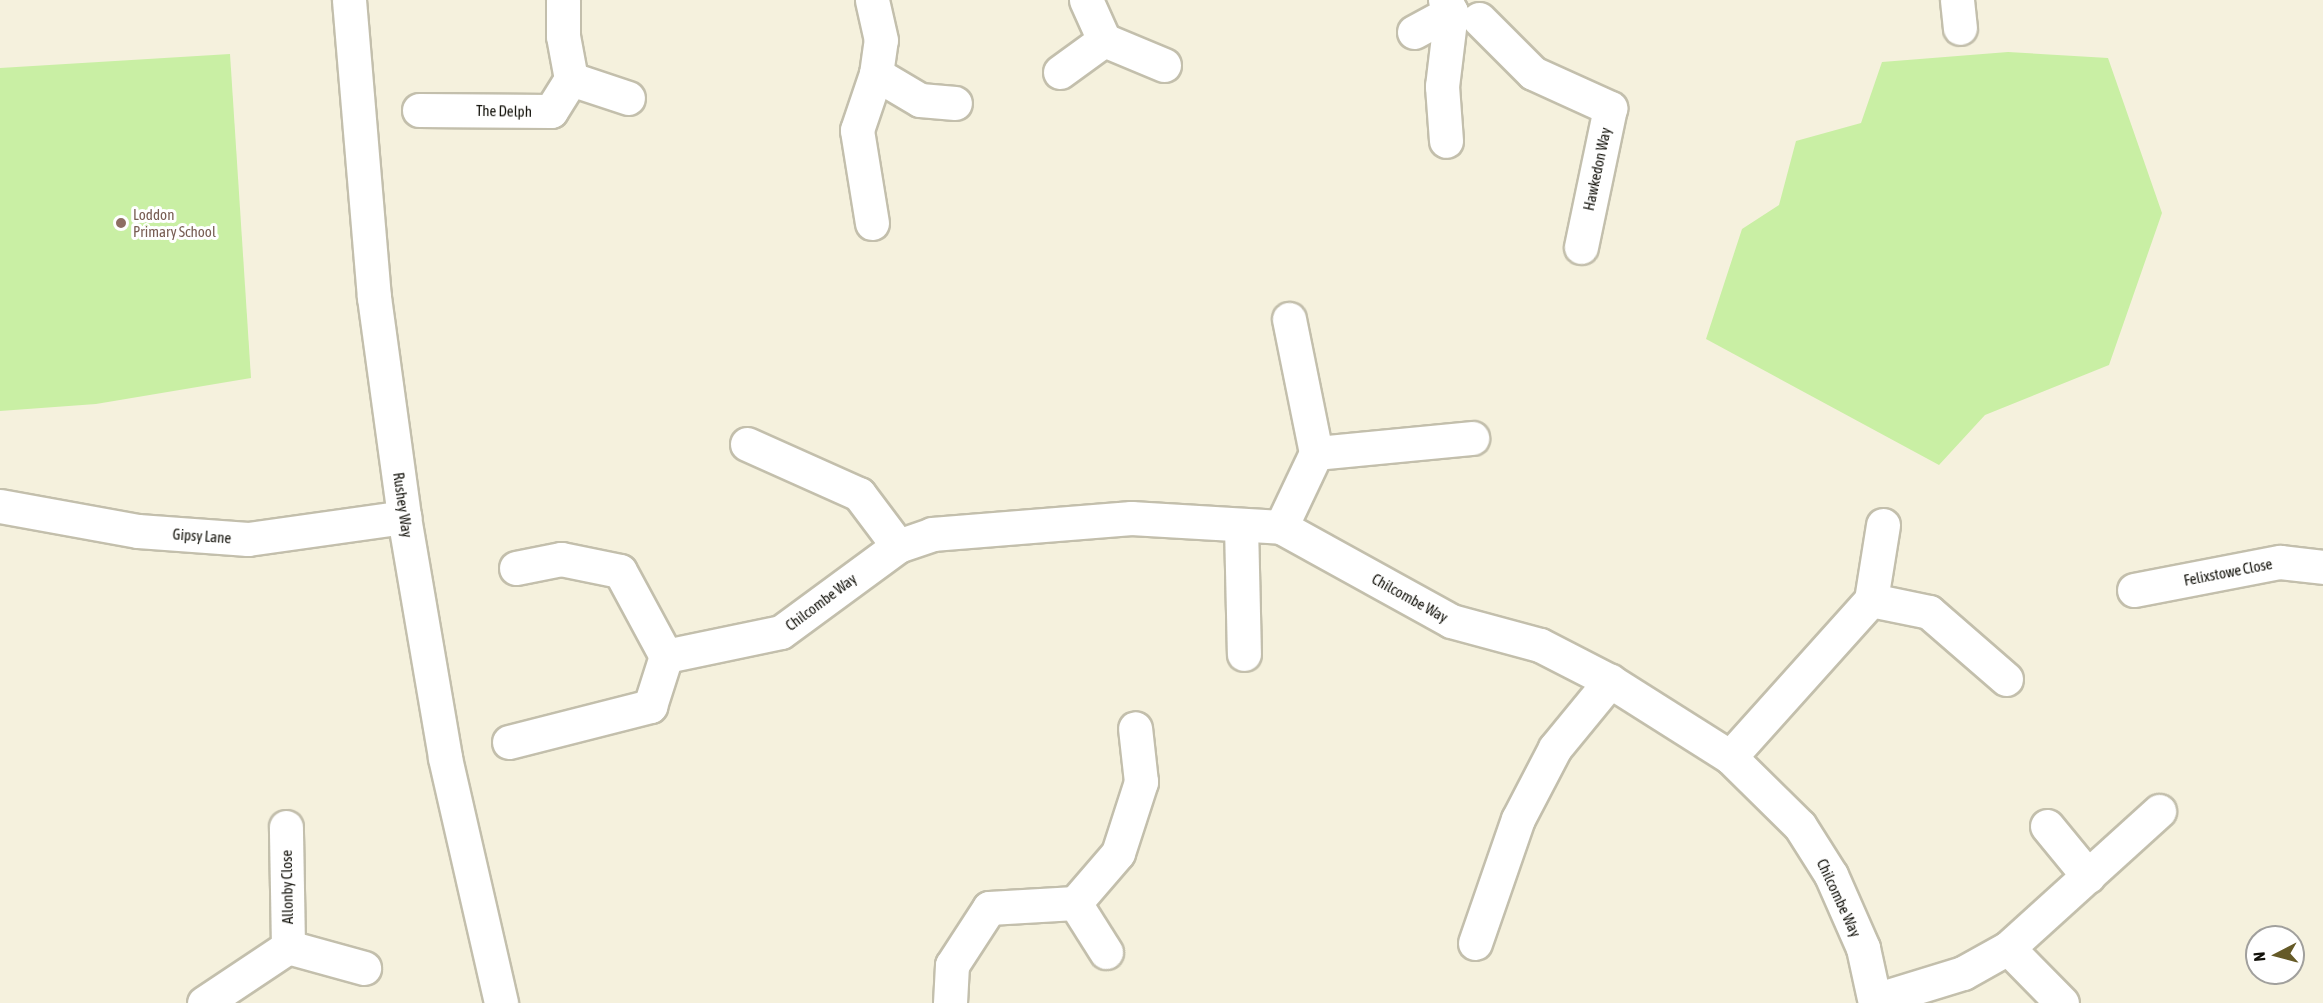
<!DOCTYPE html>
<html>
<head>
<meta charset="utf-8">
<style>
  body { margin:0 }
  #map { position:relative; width:2323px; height:1003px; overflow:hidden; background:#f5f1dd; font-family:"Asap Condensed",sans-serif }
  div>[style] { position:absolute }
  .green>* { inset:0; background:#c9efa4 }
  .roads { filter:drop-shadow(2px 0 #c3bfac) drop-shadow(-2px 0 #c3bfac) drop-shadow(0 2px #c3bfac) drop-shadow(0 -2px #c3bfac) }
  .minor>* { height:33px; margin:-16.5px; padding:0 16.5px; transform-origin:16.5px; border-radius:16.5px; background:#fff }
  .dots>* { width:16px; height:16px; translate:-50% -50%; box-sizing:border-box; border:3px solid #fff; border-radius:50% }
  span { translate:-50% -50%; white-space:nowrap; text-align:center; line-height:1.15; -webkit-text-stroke:6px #fff; paint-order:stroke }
  .street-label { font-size:15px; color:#13120b }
  .education-label { font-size:15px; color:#785e54 }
  .left { translate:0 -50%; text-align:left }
  .north { position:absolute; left:2245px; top:925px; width:60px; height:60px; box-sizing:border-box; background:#fff; border:2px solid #a1a09d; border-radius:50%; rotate:264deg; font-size:16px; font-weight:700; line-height:24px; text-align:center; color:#13120b }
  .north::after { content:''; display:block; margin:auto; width:21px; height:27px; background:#655a27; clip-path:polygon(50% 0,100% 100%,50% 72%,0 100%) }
</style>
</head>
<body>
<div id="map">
  <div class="green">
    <i style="clip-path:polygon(2008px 52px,2108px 58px,2162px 213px,2109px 365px,1985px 415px,1939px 465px,1706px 339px,1742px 229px,1779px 205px,1796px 141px,1861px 123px,1882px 62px)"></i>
    <i style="clip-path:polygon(230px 54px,251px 378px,96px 404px,0 411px,0 68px)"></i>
  </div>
  <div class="roads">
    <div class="minor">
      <i style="left:349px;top:0;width:298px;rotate:85.2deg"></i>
      <i style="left:374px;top:297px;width:222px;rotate:82.2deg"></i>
      <i style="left:404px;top:517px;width:244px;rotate:80.3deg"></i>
      <i style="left:445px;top:758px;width:251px;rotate:77.1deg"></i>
      <i style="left:1445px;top:0;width:13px;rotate:63deg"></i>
      <i style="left:1451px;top:12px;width:75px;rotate:96.9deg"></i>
      <i style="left:1442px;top:86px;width:55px;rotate:85.8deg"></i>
      <i style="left:1957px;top:0;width:28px;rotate:84deg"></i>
      <i style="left:1479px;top:19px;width:76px;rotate:45deg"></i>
      <i style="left:1533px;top:73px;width:85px;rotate:24.4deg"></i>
      <i style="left:1610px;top:108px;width:142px;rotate:101.8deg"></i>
      <i style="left:1414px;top:32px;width:42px;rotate:-28.4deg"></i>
      <i style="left:1104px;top:40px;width:65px;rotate:22.6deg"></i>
      <i style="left:1060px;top:72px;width:54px;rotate:-36deg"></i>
      <i style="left:1104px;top:40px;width:44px;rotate:-114.2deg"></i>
      <i style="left:876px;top:74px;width:51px;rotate:30.6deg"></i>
      <i style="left:920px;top:100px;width:35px;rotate:5deg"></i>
      <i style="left:571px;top:79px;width:60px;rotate:18.4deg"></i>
      <i style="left:419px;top:110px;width:132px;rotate:0.4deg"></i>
      <i style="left:551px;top:111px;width:38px;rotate:-58deg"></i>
      <i style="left:571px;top:79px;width:44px;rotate:-100.5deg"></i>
      <i style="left:563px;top:36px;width:36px;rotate:-90deg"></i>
      <i style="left:872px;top:223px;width:94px;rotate:-99.2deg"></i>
      <i style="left:857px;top:130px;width:59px;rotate:-71.3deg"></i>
      <i style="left:876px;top:74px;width:34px;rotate:-82deg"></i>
      <i style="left:881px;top:40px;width:41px;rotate:-102.7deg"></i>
      <i style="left:1289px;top:319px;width:137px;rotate:78.6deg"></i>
      <i style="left:747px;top:444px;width:123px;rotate:24.1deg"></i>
      <i style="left:859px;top:494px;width:65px;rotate:53.1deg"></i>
      <i style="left:0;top:506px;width:140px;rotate:10.3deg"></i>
      <i style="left:138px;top:531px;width:110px;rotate:4.2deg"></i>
      <i style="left:248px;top:539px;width:158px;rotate:-8deg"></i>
      <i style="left:1241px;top:525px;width:129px;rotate:88.7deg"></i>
      <i style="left:1281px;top:527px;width:82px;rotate:-64.7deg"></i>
      <i style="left:1316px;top:453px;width:157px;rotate:-5.5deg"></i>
      <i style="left:516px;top:568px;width:46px;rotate:-11.3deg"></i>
      <i style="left:561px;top:559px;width:60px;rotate:11.5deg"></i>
      <i style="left:620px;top:571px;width:97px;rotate:61.6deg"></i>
      <i style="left:666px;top:656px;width:117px;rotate:-11.8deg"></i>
      <i style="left:781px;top:632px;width:145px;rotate:-36.3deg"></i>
      <i style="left:898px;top:546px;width:36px;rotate:-19deg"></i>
      <i style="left:932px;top:534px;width:200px;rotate:-4.6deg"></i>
      <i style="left:1131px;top:518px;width:150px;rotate:3.4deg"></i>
      <i style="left:1281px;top:527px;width:194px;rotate:28.9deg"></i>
      <i style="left:1451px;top:621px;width:92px;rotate:15.1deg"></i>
      <i style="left:1540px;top:645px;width:79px;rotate:27.2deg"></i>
      <i style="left:1610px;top:681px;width:142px;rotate:32.3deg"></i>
      <i style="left:1730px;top:757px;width:98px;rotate:44.6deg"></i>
      <i style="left:1800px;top:826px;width:58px;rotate:57.7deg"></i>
      <i style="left:1831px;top:875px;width:80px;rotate:66.3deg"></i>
      <i style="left:1863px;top:948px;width:56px;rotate:77.7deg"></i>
      <i style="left:2134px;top:590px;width:149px;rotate:-10.9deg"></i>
      <i style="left:2280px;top:562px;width:43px;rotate:6.6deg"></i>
      <i style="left:1871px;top:600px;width:76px;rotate:-80.9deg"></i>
      <i style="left:509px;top:742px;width:146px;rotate:-14.3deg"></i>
      <i style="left:650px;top:706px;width:52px;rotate:-72.3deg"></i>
      <i style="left:1730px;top:757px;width:211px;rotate:-48.1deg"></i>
      <i style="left:1871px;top:600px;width:59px;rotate:11.7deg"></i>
      <i style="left:1929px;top:612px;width:102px;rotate:41deg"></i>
      <i style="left:2047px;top:826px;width:65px;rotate:50.6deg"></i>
      <i style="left:1075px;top:903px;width:58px;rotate:57.7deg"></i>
      <i style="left:1475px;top:943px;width:131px;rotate:-70.9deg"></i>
      <i style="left:1518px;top:819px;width:80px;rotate:-62.5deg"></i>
      <i style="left:1555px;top:748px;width:87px;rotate:-50.6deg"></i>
      <i style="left:288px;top:947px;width:79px;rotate:15.4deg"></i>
      <i style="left:2008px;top:948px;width:77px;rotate:45.5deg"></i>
      <i style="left:1875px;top:1000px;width:92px;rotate:-17.1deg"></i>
      <i style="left:1963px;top:973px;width:51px;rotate:-29.1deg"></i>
      <i style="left:2008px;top:948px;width:204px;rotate:-42.2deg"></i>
      <i style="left:204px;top:1003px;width:101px;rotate:-33.7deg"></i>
      <i style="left:288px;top:947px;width:120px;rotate:-91deg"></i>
      <i style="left:950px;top:1003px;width:38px;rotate:-87deg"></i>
      <i style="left:952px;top:965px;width:68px;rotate:-57deg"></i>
      <i style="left:989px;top:908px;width:86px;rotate:-3.3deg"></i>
      <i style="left:1075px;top:903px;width:66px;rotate:-49.3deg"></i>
      <i style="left:1118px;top:853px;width:75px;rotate:-72.1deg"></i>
      <i style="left:1141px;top:782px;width:54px;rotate:-96.3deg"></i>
    </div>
  </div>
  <div class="dots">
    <i style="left:121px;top:223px;background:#8d6e63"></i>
  </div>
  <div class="street-label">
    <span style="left:504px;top:111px;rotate:1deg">The Delph</span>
    <span style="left:1597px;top:169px;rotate:-78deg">Hawkedon Way</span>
    <span style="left:403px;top:505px;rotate:82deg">Rushey Way</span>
    <span style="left:202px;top:536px;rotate:4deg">Gipsy Lane</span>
    <span style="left:2228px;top:572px;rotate:-11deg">Felixstowe Close</span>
    <span style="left:1410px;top:598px;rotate:29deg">Chilcombe Way</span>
    <span style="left:821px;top:602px;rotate:-37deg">Chilcombe Way</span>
    <span style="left:287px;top:887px;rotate:-91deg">Allonby Close</span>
    <span style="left:1839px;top:898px;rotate:65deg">Chilcombe Way</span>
  </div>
  <div class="education-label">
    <span class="left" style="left:133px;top:223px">Loddon<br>Primary School</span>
  </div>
  <div class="north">N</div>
</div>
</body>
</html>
